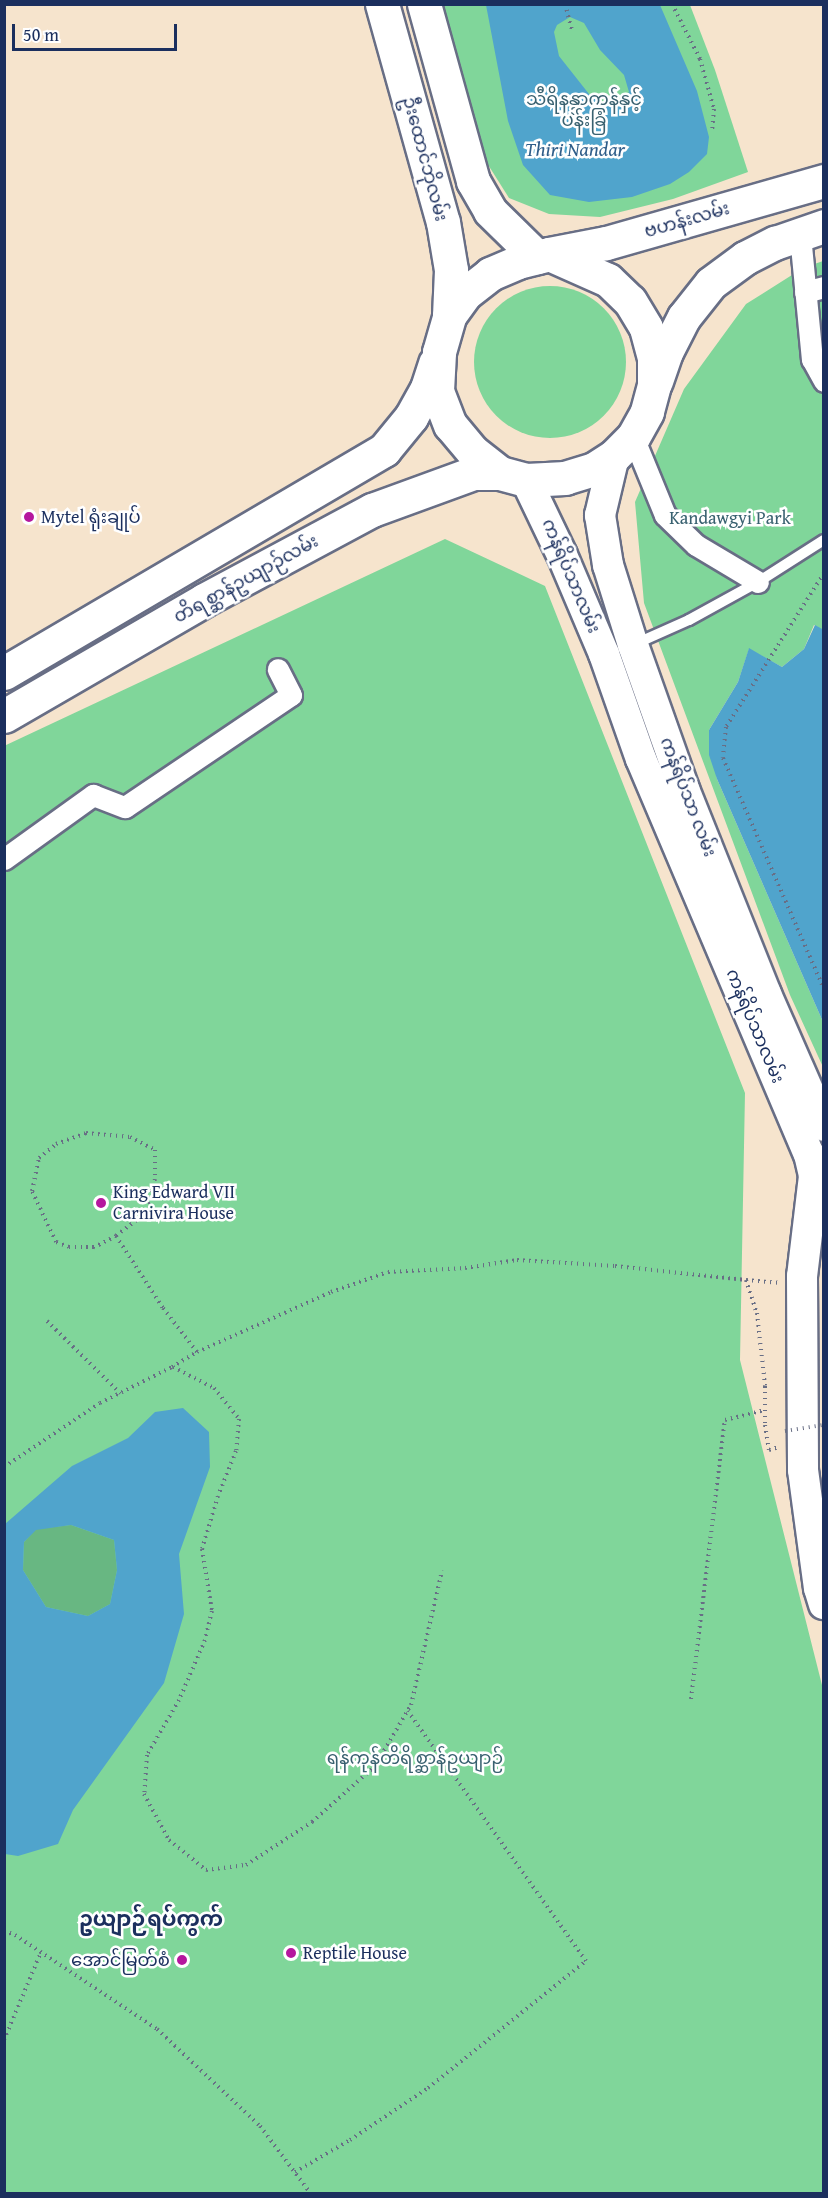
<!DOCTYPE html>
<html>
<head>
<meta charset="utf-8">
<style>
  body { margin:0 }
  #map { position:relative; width:828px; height:2198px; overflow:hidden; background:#f6e4cd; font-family:"Gentium Book Plus","Noto Sans Myanmar",serif }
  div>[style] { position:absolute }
  .green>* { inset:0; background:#80d69a }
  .round { border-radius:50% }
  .forest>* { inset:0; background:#68b782 }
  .water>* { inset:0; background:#50a4cc }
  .path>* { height:4px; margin-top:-2px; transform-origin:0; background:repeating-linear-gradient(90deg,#686e85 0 1.5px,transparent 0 6px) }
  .roads { filter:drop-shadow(2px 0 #686e85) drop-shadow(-2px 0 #686e85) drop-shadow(0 2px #686e85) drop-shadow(0 -2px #686e85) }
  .lane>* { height:10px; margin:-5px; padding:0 5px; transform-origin:5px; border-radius:5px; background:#fff }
  .street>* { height:21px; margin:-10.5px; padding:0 10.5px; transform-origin:10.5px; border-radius:10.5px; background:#fff }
  .secondary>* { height:30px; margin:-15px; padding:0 15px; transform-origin:15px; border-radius:15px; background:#fff }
  .primary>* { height:33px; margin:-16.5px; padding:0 16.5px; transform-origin:16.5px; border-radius:16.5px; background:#fff }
  .path-bridge>* { height:4px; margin-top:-2px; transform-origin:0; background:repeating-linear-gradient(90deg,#686e85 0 1.5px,transparent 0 6px) }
  .dots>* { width:16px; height:16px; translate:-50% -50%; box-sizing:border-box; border:3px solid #fff; border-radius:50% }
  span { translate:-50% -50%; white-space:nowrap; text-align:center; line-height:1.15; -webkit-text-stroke:5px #fff; paint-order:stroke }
  .park-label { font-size:18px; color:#396170 }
  .street-label { font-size:18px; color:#1b2f5e }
  .poi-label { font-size:18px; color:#1b2f5e }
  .left { translate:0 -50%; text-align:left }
  .right { translate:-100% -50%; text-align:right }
  .water-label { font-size:20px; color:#305e8a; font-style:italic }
  .quarter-label { font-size:21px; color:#1b2f5e; font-weight:700 }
  .frame { position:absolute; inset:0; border:6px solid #1b2f5e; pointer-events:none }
  .scale { position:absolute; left:12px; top:24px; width:165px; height:27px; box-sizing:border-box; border:3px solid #1b2f5e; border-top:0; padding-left:8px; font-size:18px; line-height:21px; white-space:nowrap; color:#1b2f5e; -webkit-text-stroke:4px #fff; paint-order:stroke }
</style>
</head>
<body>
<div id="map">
  <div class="green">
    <i style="clip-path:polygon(434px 5px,690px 5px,715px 70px,748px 172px,673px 199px,600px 217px,549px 214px,509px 198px,480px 152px)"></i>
    <i style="clip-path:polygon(823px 261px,823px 630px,814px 625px,804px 649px,782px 667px,749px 649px,738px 682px,709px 730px,717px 779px,823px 1022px,823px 1067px,790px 995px,644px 603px,635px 502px,684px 389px,746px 304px,803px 268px)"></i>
    <i class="round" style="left:474px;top:286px;width:152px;height:152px"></i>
    <i style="clip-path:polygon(445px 539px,545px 586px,745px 1093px,740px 1360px,823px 1689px,823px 2193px,5px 2193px,4px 746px)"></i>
  </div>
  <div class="forest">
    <i style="clip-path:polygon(71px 1525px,114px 1540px,117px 1570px,110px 1604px,88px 1616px,46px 1607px,23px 1570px,24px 1542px,36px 1529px)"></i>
  </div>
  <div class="water">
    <i style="clip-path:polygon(evenodd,486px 5px,660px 5px,697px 91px,709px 137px,707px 154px,689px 172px,670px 184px,632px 197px,589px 202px,550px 195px,523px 165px,508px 121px,486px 5px,570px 17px,584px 23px,600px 50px,624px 75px,629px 92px,615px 106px,604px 106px,589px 94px,559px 56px,554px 32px,557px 25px,570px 17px)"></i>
    <i style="clip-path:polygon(815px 625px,824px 630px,823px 1022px,717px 779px,709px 755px,709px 730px,738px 682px,749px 648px,782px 667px,804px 649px)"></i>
    <i style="clip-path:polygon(evenodd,183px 1408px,209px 1432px,210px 1467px,179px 1554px,184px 1614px,164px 1683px,73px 1810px,58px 1844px,18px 1856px,5px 1854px,5px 1524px,72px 1466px,128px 1438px,155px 1412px,183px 1408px,71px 1525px,114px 1540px,117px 1570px,110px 1604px,88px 1616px,46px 1607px,23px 1570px,24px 1542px,36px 1530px,71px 1525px)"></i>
  </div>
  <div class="path">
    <i style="left:565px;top:4px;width:27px;rotate:75deg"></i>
    <i style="left:672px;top:4px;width:62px;rotate:63deg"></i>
    <i style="left:700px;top:59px;width:52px;rotate:74.4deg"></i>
    <i style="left:714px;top:109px;width:24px;rotate:95deg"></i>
    <i style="left:824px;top:573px;width:183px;rotate:122.5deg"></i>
    <i style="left:726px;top:727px;width:31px;rotate:96deg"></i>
    <i style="left:723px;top:758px;width:252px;rotate:66.4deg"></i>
    <i style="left:116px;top:1236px;width:25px;rotate:153deg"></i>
    <i style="left:94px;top:1247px;width:25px;rotate:180deg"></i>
    <i style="left:69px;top:1247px;width:14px;rotate:-159deg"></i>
    <i style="left:56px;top:1242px;width:56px;rotate:-115.2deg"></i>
    <i style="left:32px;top:1191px;width:34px;rotate:-78deg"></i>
    <i style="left:39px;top:1158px;width:22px;rotate:-39deg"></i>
    <i style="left:56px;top:1144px;width:32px;rotate:-20deg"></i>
    <i style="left:86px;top:1133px;width:44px;rotate:5.2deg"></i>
    <i style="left:130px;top:1137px;width:28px;rotate:27deg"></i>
    <i style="left:155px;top:1150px;width:29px;rotate:90deg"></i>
    <i style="left:155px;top:1179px;width:35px;rotate:105deg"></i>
    <i style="left:146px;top:1213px;width:38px;rotate:143deg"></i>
    <i style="left:116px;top:1236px;width:86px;rotate:56.9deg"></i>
    <i style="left:163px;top:1308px;width:56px;rotate:52.3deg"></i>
    <i style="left:746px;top:1280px;width:32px;rotate:5deg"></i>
    <i style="left:47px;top:1321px;width:103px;rotate:44.6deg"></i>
    <i style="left:173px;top:1367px;width:46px;rotate:27.1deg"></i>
    <i style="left:214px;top:1388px;width:40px;rotate:51deg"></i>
    <i style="left:239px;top:1419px;width:32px;rotate:95deg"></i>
    <i style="left:236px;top:1451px;width:48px;rotate:111.8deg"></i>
    <i style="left:218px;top:1496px;width:55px;rotate:106.8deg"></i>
    <i style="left:202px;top:1549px;width:63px;rotate:80.8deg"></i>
    <i style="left:212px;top:1611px;width:30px;rotate:104deg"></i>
    <i style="left:205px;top:1640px;width:65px;rotate:113.4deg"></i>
    <i style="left:179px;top:1700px;width:64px;rotate:120.2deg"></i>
    <i style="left:147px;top:1755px;width:39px;rotate:94deg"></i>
    <i style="left:144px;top:1794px;width:52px;rotate:61.5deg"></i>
    <i style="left:169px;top:1840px;width:48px;rotate:39deg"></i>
    <i style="left:206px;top:1870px;width:40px;rotate:-7.1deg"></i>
    <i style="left:246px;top:1865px;width:79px;rotate:-33.1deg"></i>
    <i style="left:312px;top:1822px;width:84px;rotate:-41.6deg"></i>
    <i style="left:375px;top:1766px;width:71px;rotate:-59.5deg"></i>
    <i style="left:411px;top:1705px;width:138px;rotate:-77deg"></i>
    <i style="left:4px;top:1467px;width:115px;rotate:-33.7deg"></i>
    <i style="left:100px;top:1403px;width:80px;rotate:-26.6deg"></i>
    <i style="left:172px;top:1367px;width:29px;rotate:-31deg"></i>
    <i style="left:197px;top:1352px;width:147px;rotate:-24.1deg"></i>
    <i style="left:331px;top:1292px;width:60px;rotate:-19.3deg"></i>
    <i style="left:388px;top:1272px;width:77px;rotate:-3deg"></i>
    <i style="left:465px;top:1268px;width:53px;rotate:-8.7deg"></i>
    <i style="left:517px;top:1260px;width:98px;rotate:3.5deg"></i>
    <i style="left:615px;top:1266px;width:132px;rotate:6.1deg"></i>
    <i style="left:746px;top:1280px;width:35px;rotate:72deg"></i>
    <i style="left:757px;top:1313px;width:73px;rotate:83.7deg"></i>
    <i style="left:765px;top:1386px;width:39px;rotate:90deg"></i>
    <i style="left:765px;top:1425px;width:25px;rotate:81deg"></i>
    <i style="left:769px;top:1450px;width:10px;rotate:-17deg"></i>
    <i style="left:691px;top:1699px;width:281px;rotate:-83.1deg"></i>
    <i style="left:725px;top:1420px;width:41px;rotate:-14deg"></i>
    <i style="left:4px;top:1931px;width:12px;rotate:20deg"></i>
    <i style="left:15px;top:1935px;width:170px;rotate:33.5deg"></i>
    <i style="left:157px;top:2029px;width:141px;rotate:43.3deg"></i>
    <i style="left:260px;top:2126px;width:85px;rotate:53.1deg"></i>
    <i style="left:4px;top:2040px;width:95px;rotate:-67.2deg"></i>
    <i style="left:295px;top:2172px;width:64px;rotate:-30.2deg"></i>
    <i style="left:350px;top:2140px;width:94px;rotate:-33.7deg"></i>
    <i style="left:428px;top:2088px;width:203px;rotate:-38.8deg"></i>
    <i style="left:586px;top:1961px;width:307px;rotate:-125.5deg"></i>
  </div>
  <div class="roads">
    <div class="lane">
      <i style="left:635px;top:644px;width:59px;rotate:-24deg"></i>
      <i style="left:689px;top:620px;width:79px;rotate:-28.8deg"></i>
      <i style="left:758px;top:582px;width:78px;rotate:-32.5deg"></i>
    </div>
    <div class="street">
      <i style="left:800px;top:235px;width:125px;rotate:84.5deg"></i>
      <i style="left:812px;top:359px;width:25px;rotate:61deg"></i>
      <i style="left:805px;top:292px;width:20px;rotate:-15deg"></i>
      <i style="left:633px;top:437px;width:84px;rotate:67.7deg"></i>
      <i style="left:665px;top:515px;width:43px;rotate:44.1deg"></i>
      <i style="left:696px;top:545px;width:72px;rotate:30.8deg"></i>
      <i style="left:4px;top:859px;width:110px;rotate:-35.7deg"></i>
      <i style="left:93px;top:795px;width:34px;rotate:21deg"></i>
      <i style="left:125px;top:807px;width:200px;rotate:-34deg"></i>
      <i style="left:291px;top:695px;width:29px;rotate:-117deg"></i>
    </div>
    <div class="secondary">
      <i style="left:614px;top:456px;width:61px;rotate:103.3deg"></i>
      <i style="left:600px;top:515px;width:51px;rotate:80.9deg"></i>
      <i style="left:608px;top:565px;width:84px;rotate:72.6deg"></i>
      <i style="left:633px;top:645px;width:153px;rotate:70.5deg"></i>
      <i style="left:684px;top:789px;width:221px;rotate:68.2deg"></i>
      <i style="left:766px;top:994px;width:144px;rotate:66.3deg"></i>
      <i style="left:526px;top:480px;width:83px;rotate:64.4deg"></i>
      <i style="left:562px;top:555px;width:108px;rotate:67deg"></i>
      <i style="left:604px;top:654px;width:111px;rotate:70.6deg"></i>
      <i style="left:641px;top:759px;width:429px;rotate:67deg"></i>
      <i style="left:809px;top:1154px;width:23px;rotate:77deg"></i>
      <i style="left:814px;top:1176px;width:101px;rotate:96.8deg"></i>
      <i style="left:802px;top:1276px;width:194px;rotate:89.7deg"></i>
      <i style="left:803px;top:1470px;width:119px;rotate:82.3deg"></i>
      <i style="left:819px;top:1588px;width:17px;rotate:73deg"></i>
    </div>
    <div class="primary">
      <i style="left:382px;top:4px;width:226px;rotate:74.4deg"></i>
      <i style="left:443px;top:222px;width:49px;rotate:80.5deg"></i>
      <i style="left:451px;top:270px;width:46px;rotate:92.5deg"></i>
      <i style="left:424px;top:4px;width:184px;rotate:74.5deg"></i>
      <i style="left:473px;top:181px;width:34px;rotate:60deg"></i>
      <i style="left:490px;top:211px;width:66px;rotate:44.4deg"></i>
      <i style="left:549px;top:254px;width:64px;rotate:23.8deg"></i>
      <i style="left:608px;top:280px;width:30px;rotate:44deg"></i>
      <i style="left:630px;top:301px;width:31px;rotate:59deg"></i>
      <i style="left:646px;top:328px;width:31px;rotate:75deg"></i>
      <i style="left:654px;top:358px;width:27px;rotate:90deg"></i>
      <i style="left:654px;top:385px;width:28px;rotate:105deg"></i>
      <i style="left:647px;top:412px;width:29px;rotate:119deg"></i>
      <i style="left:633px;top:437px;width:27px;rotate:135deg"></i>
      <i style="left:614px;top:456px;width:24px;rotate:147deg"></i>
      <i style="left:594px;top:469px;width:30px;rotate:163deg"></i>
      <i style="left:565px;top:478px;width:39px;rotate:177deg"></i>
      <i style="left:526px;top:480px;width:27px;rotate:-165deg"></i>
      <i style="left:500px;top:473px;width:34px;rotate:-142deg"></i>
      <i style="left:473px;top:452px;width:35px;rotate:-130deg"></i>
      <i style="left:450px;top:425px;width:36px;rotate:-111deg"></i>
      <i style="left:437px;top:391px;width:39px;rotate:-87deg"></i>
      <i style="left:439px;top:352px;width:37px;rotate:-74deg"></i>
      <i style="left:449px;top:316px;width:29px;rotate:-54deg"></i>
      <i style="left:466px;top:293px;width:31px;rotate:-38deg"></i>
      <i style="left:490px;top:274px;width:30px;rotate:-23deg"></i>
      <i style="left:518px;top:262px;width:32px;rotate:-14deg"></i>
      <i style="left:549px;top:254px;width:58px;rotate:-10.9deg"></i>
      <i style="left:606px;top:243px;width:227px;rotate:-15.9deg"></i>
      <i style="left:656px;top:381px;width:31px;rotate:-71deg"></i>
      <i style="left:666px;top:352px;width:39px;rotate:-63deg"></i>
      <i style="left:684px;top:317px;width:43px;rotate:-51.5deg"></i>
      <i style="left:711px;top:283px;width:42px;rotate:-36.3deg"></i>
      <i style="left:745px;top:258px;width:34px;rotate:-27deg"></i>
      <i style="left:775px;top:243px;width:52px;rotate:-19.1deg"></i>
      <i style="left:4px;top:673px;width:441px;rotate:-30.4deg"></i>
      <i style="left:384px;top:450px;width:43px;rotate:-50.7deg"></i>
      <i style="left:411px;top:417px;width:33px;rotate:-61deg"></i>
      <i style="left:427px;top:388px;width:26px;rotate:-72deg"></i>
      <i style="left:4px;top:716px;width:231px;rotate:-30.1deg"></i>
      <i style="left:204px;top:600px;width:191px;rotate:-28.2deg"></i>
      <i style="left:372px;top:510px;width:108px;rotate:-20.1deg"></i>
      <i style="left:473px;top:473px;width:27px"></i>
    </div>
  </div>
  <div class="path-bridge">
    <i style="left:785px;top:1431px;width:39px;rotate:-9deg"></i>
  </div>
  <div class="dots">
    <i style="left:29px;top:517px;background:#b5179e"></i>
    <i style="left:101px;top:1203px;background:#b5179e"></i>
    <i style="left:291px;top:1953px;background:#b5179e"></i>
    <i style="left:182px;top:1960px;background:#b5179e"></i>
  </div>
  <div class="park-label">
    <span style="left:584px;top:110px">သီရိနန္ဒာကန်နှင့်<br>ပန်းခြံ</span>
    <span style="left:730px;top:518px">Kandawgyi Park</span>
    <span style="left:415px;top:1758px">ရန်ကုန်တိရိစ္ဆာန်ဥယျာဉ်</span>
  </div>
  <div class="street-label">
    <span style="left:425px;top:159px;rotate:75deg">ဦးထောင်ဘိုလမ်း</span>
    <span style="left:687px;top:220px;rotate:-16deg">ဗဟန်းလမ်း</span>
    <span style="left:571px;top:576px;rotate:67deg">ကန်ရိပ်သာလမ်း</span>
    <span style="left:246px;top:579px;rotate:-29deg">တိရစ္ဆာန်ဥယျာဉ်လမ်း</span>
    <span style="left:688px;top:797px;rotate:69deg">ကန်ရိပ်သာ လမ်း</span>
    <span style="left:755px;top:1026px;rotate:67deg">ကန်ရိပ်သာလမ်း</span>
  </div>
  <div class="poi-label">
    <span class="left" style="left:41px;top:517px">Mytel ရုံးချုပ်</span>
    <span class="left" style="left:113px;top:1203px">King Edward VII<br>Carnivira House</span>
    <span class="left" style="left:303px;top:1953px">Reptile House</span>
    <span class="right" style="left:170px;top:1960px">အောင်မြတ်စံ</span>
  </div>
  <div class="water-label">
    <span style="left:575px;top:148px">Thiri Nandar</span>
  </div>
  <div class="quarter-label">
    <span style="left:151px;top:1919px">ဥယျာဉ်ရပ်ကွက်</span>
  </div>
  <div class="frame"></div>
  <div class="scale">50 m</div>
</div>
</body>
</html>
